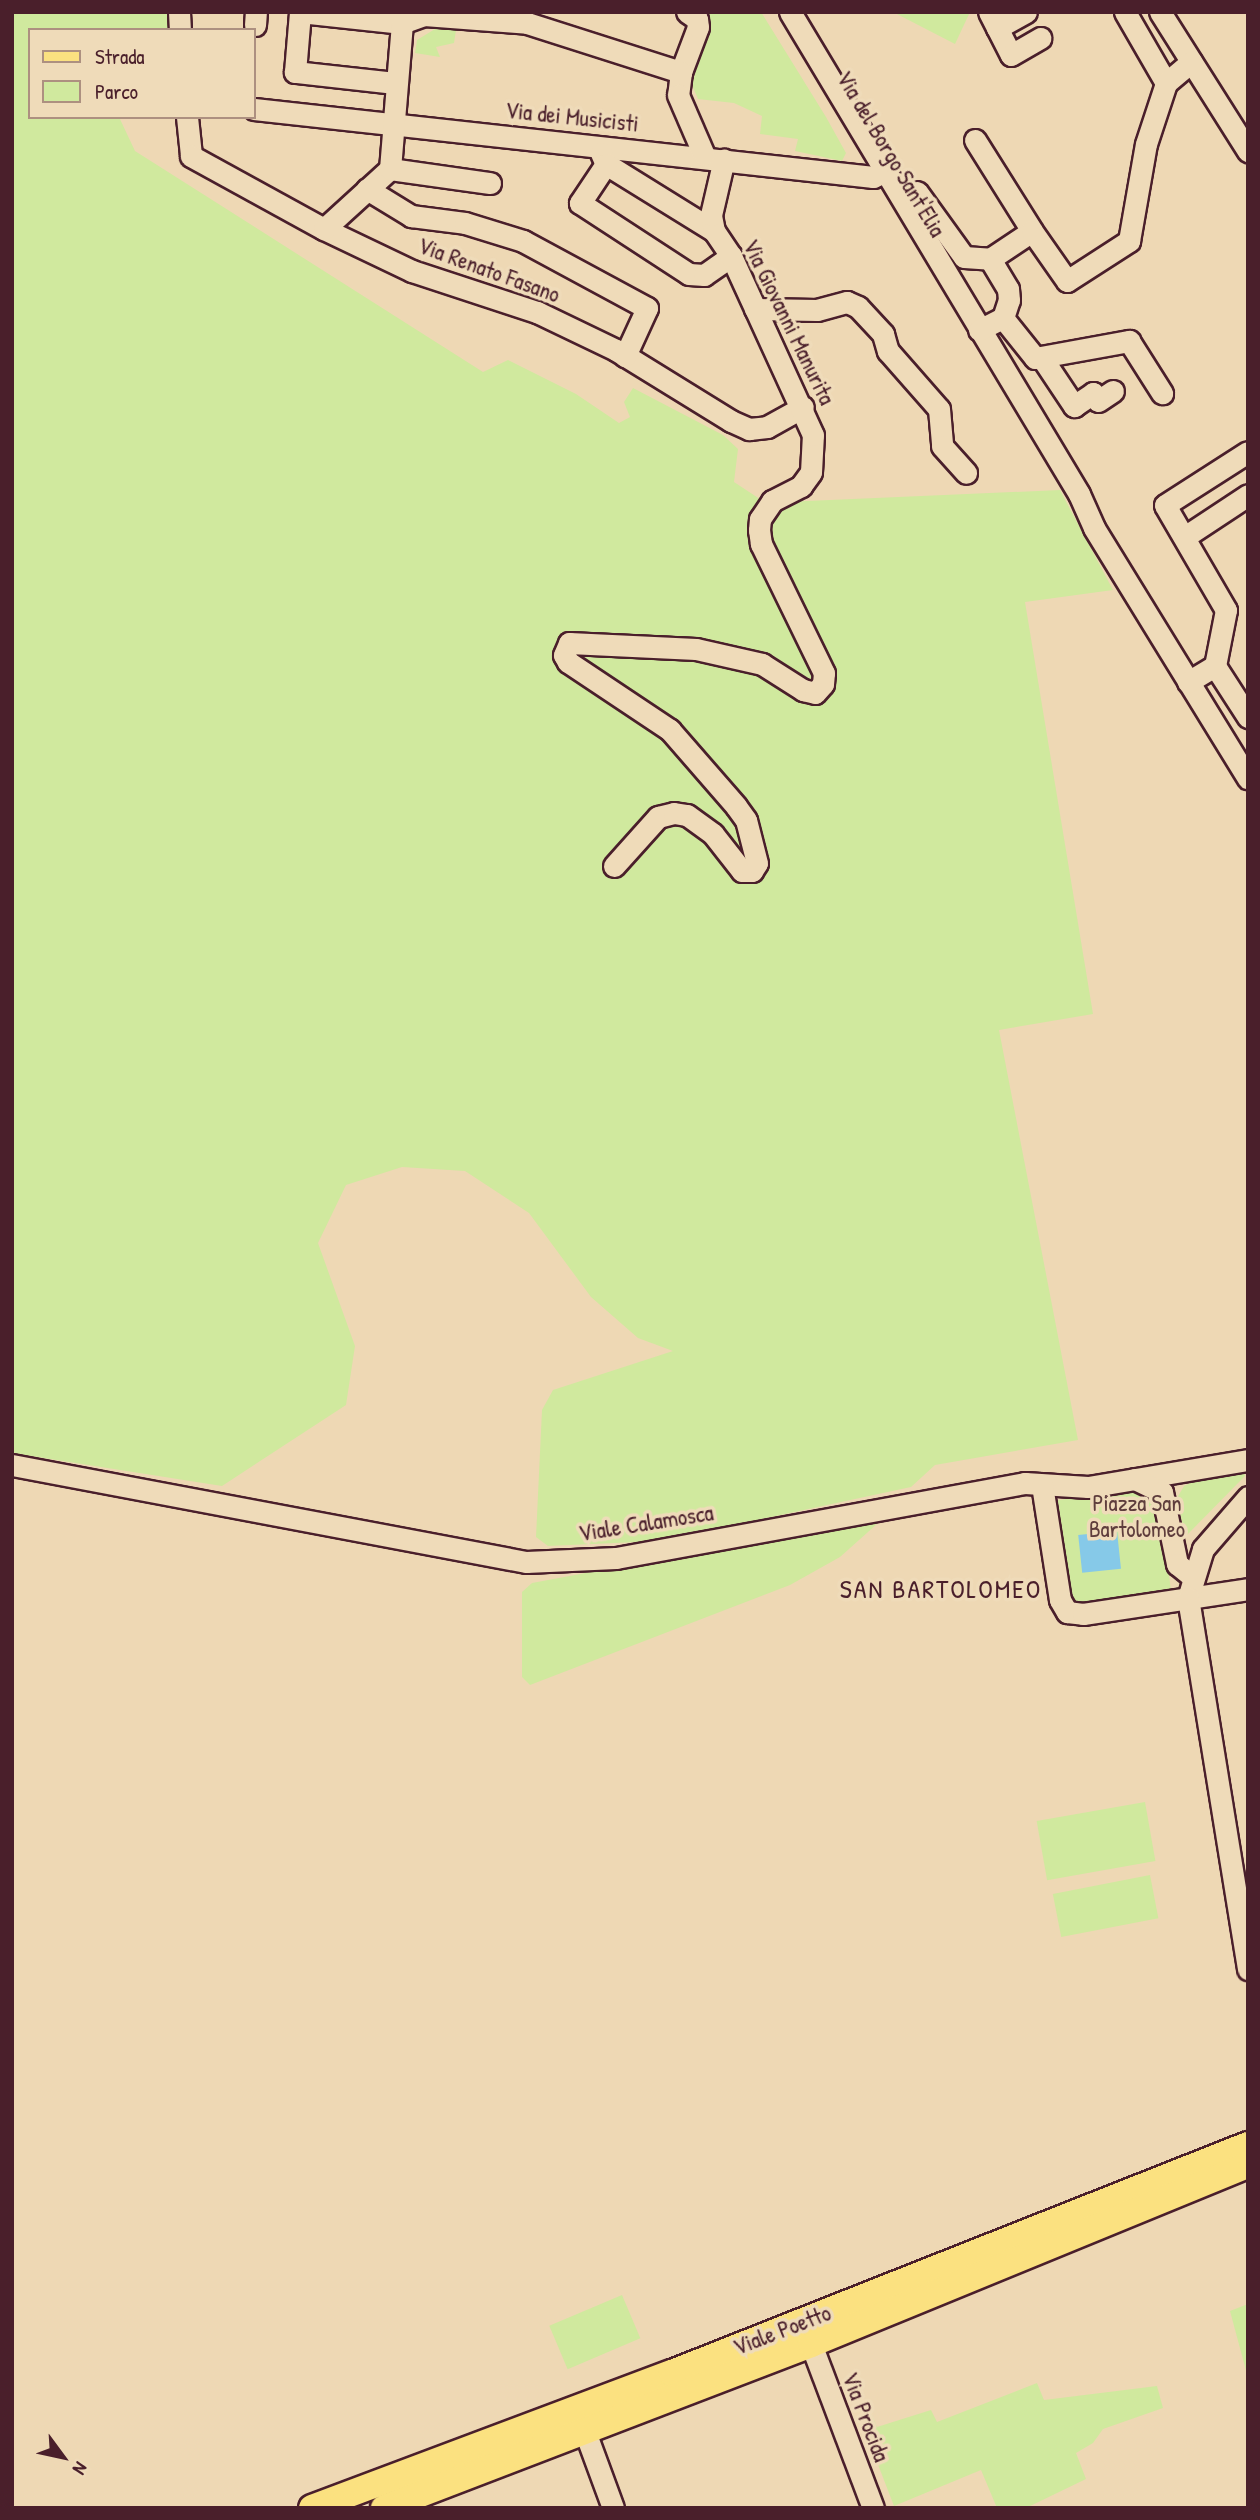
<!DOCTYPE html>
<html>
<head>
<meta charset="utf-8">
<style>
  body { margin:0 }
  #map { position:relative; width:1260px; height:2520px; overflow:hidden; background:#eed8b4; font-family:"Patrick Hand",sans-serif }
  div>[style] { position:absolute }
  .green>* { inset:0; background:#d0e99e; transform-origin:0 0 }
  .water>* { inset:0; background:#86c9e8; transform-origin:0 0 }
  .roads { filter:drop-shadow(2px 0 #4a1f2b) drop-shadow(-2px 0 #4a1f2b) drop-shadow(0 2px #4a1f2b) drop-shadow(0 -2px #4a1f2b) }
  .minor>* { height:21px; margin:-10.5px; padding:0 10.5px; transform-origin:10.5px; border-radius:10.5px; background:#efdbb9 }
  .major>* { height:26px; margin:-13px; padding:0 13px; transform-origin:13px; border-radius:13px; background:#fbe180 }
  span { translate:-50% -50%; white-space:nowrap; text-align:center; line-height:1.15; -webkit-text-stroke:7px #efdbb9; paint-order:stroke }
  .street-label { font-size:23px; color:#4a1f2b }
  .park-label { font-size:23px; color:#5e3d3c }
  .quarter-label { font-size:26px; color:#4a1f2b; letter-spacing:2px }
  .frame { position:absolute; inset:0; border:14px solid #4a1f2b; pointer-events:none }
  .legend { position:absolute; left:28px; top:28px; width:228px; height:91px; box-sizing:border-box; background:#efdbb9; border:2px solid #ad9080; margin:0; padding:9px 12px; list-style:none; font-size:21px; color:#4a1f2b }
  .legend li { display:flex; align-items:center; gap:14px; height:35px }
  .legend b { width:35px; border:2px solid #ad9080 }
  .north { position:absolute; left:28px; top:2422px; width:70px; height:70px; -webkit-text-stroke:5px #efdbb9; paint-order:stroke; rotate:123deg; font-size:19px; font-weight:700; line-height:28px; text-align:center; color:#4a1f2b }
  .north::after { content:''; display:block; margin:auto; width:24px; height:32px; background:#4a1f2b; clip-path:polygon(50% 0,100% 100%,50% 72%,0 100%) }
</style>
</head>
<body>
<div id="map">
  <div class="green">
    <i style="clip-path:polygon(12px 12px,169px 12px,170px 30px,30px 30px,30px 117px,119px 117px,135px 151px,483px 372px,508px 360px,576px 394px,619px 423px,630px 417px,624px 402px,633px 388px,723px 435px,738px 449px,734px 482px,775px 509px,784px 502px,1060px 490px,1113px 590px,1025px 602px,1093px 1014px,999px 1030px,1078px 1440px,935px 1465px,911px 1487px,660px 1541px,548px 1546px,536px 1537px,542px 1410px,553px 1390px,673px 1351px,638px 1338px,591px 1297px,529px 1213px,465px 1171px,402px 1167px,346px 1185px,318px 1243px,355px 1346px,346px 1405px,222px 1486px,12px 1453px)"></i>
    <i style="clip-path:polygon(704px 12px,761px 12px,826px 117px,846px 153px,842px 161px,795px 151px,798px 139px,760px 134px,762px 116px,734px 103px,698px 99px,692px 85px,702px 48px)"></i>
    <i style="clip-path:polygon(893px 12px,970px 12px,955px 44px)"></i>
    <i style="clip-path:polygon(435px 29px,456px 30px,454px 43px,436px 47px,440px 57px,415px 53px,417px 40px)"></i>
    <i style="clip-path:polygon(1244px 1472px,1245px 1476px,1185px 1537px,1177px 1498px,1184px 1486px,1199px 1479px)"></i>
    <i style="clip-path:polygon(1137px 1488px,1161px 1502px,1171px 1592px,1085px 1606px,1078px 1603px,1067px 1592px,1053px 1501px)"></i>
    <i style="clip-path:polygon(877px 1524px,840px 1557px,790px 1585px,530px 1685px,522px 1677px,522px 1592px,532px 1583px,844px 1525px)"></i>
    <i style="left:1145px;top:1802px;width:60px;height:110px;rotate:80deg"></i>
    <i style="left:1150px;top:1875px;width:44px;height:99px;rotate:79deg"></i>
    <i style="left:622px;top:2295px;width:47px;height:79px;rotate:67deg"></i>
    <i style="clip-path:polygon(1248px 2304px,1248px 2378px,1230px 2311px)"></i>
    <i style="clip-path:polygon(1037px 2383px,1044px 2400px,1157px 2386px,1163px 2408px,1103px 2429px,1093px 2443px,1076px 2453px,1086px 2479px,1026px 2508px,997px 2508px,981px 2470px,894px 2506px,860px 2418px,871px 2413px,877px 2427px,931px 2410px,937px 2422px)"></i>
  </div>
  <div class="water">
    <i style="left:1117px;top:1531px;width:38px;height:39px;rotate:84deg"></i>
  </div>
  <div class="roads">
    <div class="minor">
      <i style="left:179px;top:12px;width:18px;rotate:87deg"></i>
      <i style="left:790px;top:12px;width:562px;rotate:59.05deg"></i>
      <i style="left:1079px;top:494px;width:37px;rotate:66deg"></i>
      <i style="left:1094px;top:528px;width:294px;rotate:58.4deg"></i>
      <i style="left:989px;top:12px;width:48px;rotate:62.9deg"></i>
      <i style="left:1011px;top:55px;width:34px;rotate:-30deg"></i>
      <i style="left:1125px;top:12px;width:82px;rotate:60deg"></i>
      <i style="left:1160px;top:12px;width:165px;rotate:57.7deg"></i>
      <i style="left:255px;top:25px;width:13px;rotate:-86deg"></i>
      <i style="left:997px;top:28px;width:33px;rotate:-29deg"></i>
      <i style="left:681px;top:72px;width:48px;rotate:-69.3deg"></i>
      <i style="left:698px;top:27px;width:8px;rotate:-97deg"></i>
      <i style="left:697px;top:19px;width:12px;rotate:-145deg"></i>
      <i style="left:395px;top:83px;width:101px;rotate:-173.7deg"></i>
      <i style="left:295px;top:72px;width:60px;rotate:-85.2deg"></i>
      <i style="left:300px;top:12px;width:103px;rotate:6.2deg"></i>
      <i style="left:254px;top:109px;width:623px;rotate:6.27deg"></i>
      <i style="left:873px;top:177px;width:12px;rotate:-24deg"></i>
      <i style="left:187px;top:117px;width:39px;rotate:84deg"></i>
      <i style="left:191px;top:156px;width:152px;rotate:28.8deg"></i>
      <i style="left:324px;top:229px;width:98px;rotate:25.5deg"></i>
      <i style="left:412px;top:271px;width:132px;rotate:18.2deg"></i>
      <i style="left:537px;top:312px;width:88px;rotate:25.7deg"></i>
      <i style="left:616px;top:350px;width:135px;rotate:31.7deg"></i>
      <i style="left:731px;top:421px;width:20px;rotate:24deg"></i>
      <i style="left:749px;top:429px;width:18px;rotate:-6deg"></i>
      <i style="left:767px;top:427px;width:41px;rotate:-29.1deg"></i>
      <i style="left:975px;top:140px;width:107px;rotate:57.9deg"></i>
      <i style="left:601px;top:153px;width:12px;rotate:66deg"></i>
      <i style="left:606px;top:164px;width:127px;rotate:31.8deg"></i>
      <i style="left:606px;top:164px;width:47px;rotate:123.7deg"></i>
      <i style="left:580px;top:203px;width:130px;rotate:33.1deg"></i>
      <i style="left:689px;top:274px;width:15px;rotate:4deg"></i>
      <i style="left:704px;top:275px;width:33px;rotate:-35deg"></i>
      <i style="left:390px;top:169px;width:101px;rotate:8deg"></i>
      <i style="left:367px;top:189px;width:52px;rotate:31.5deg"></i>
      <i style="left:411px;top:216px;width:54px;rotate:7.4deg"></i>
      <i style="left:465px;top:223px;width:61px;rotate:17.2deg"></i>
      <i style="left:523px;top:241px;width:141px;rotate:28.4deg"></i>
      <i style="left:647px;top:308px;width:53px;rotate:114.6deg"></i>
      <i style="left:917px;top:192px;width:80px;rotate:54.1deg"></i>
      <i style="left:964px;top:257px;width:26px;rotate:4deg"></i>
      <i style="left:324px;top:229px;width:89px;rotate:-42.3deg"></i>
      <i style="left:390px;top:169px;width:146px;rotate:-85.3deg"></i>
      <i style="left:402px;top:23px;width:23px;rotate:-20deg"></i>
      <i style="left:424px;top:15px;width:103px;rotate:4.4deg"></i>
      <i style="left:527px;top:23px;width:162px;rotate:17.7deg"></i>
      <i style="left:681px;top:72px;width:23px;rotate:97deg"></i>
      <i style="left:678px;top:95px;width:65px;rotate:66.6deg"></i>
      <i style="left:755px;top:309px;width:62px;rotate:0.9deg"></i>
      <i style="left:817px;top:310px;width:31px;rotate:-15deg"></i>
      <i style="left:847px;top:302px;width:12px;rotate:24deg"></i>
      <i style="left:858px;top:307px;width:37px;rotate:47deg"></i>
      <i style="left:883px;top:334px;width:18px;rotate:74deg"></i>
      <i style="left:888px;top:351px;width:77px;rotate:48.7deg"></i>
      <i style="left:939px;top:409px;width:37px;rotate:85deg"></i>
      <i style="left:942px;top:446px;width:36px;rotate:48deg"></i>
      <i style="left:1003px;top:318px;width:51px;rotate:51.3deg"></i>
      <i style="left:1035px;top:358px;width:96px;rotate:-10.3deg"></i>
      <i style="left:1129px;top:341px;width:62px;rotate:57.6deg"></i>
      <i style="left:979px;top:330px;width:27px;rotate:-27deg"></i>
      <i style="left:1003px;top:318px;width:19px;rotate:-72deg"></i>
      <i style="left:1009px;top:300px;width:11px;rotate:-95deg"></i>
      <i style="left:1008px;top:289px;width:35px;rotate:-121deg"></i>
      <i style="left:990px;top:259px;width:50px;rotate:-33.7deg"></i>
      <i style="left:1032px;top:231px;width:61px;rotate:55deg"></i>
      <i style="left:1067px;top:281px;width:74px;rotate:-32.8deg"></i>
      <i style="left:1129px;top:241px;width:98px;rotate:-80.1deg"></i>
      <i style="left:1146px;top:144px;width:64px;rotate:-71.8deg"></i>
      <i style="left:1166px;top:83px;width:33px;rotate:-40deg"></i>
      <i style="left:1042px;top:358px;width:58px;rotate:56.3deg"></i>
      <i style="left:1074px;top:406px;width:23px;rotate:-34deg"></i>
      <i style="left:1093px;top:393px;width:9px;rotate:58deg"></i>
      <i style="left:1098px;top:401px;width:18px;rotate:-34deg"></i>
      <i style="left:1186px;top:536px;width:74px;rotate:-33.5deg"></i>
      <i style="left:1215px;top:666px;width:61px;rotate:57.1deg"></i>
      <i style="left:1188px;top:682px;width:31px;rotate:-31deg"></i>
      <i style="left:1215px;top:666px;width:57px;rotate:-78.9deg"></i>
      <i style="left:1226px;top:610px;width:121px;rotate:-120.2deg"></i>
      <i style="left:1165px;top:505px;width:98px;rotate:-32.6deg"></i>
      <i style="left:614px;top:866px;width:66px;rotate:-48.1deg"></i>
      <i style="left:658px;top:817px;width:16px;rotate:-14deg"></i>
      <i style="left:674px;top:813px;width:13px;rotate:9deg"></i>
      <i style="left:687px;top:815px;width:32px;rotate:36deg"></i>
      <i style="left:713px;top:834px;width:47px;rotate:51.9deg"></i>
      <i style="left:742px;top:871px;width:10px"></i>
      <i style="left:752px;top:871px;width:9px;rotate:-58deg"></i>
      <i style="left:757px;top:863px;width:44px;rotate:-104.3deg"></i>
      <i style="left:746px;top:820px;width:17px;rotate:-126deg"></i>
      <i style="left:736px;top:806px;width:101px;rotate:-131deg"></i>
      <i style="left:670px;top:730px;width:123px;rotate:-146.3deg"></i>
      <i style="left:568px;top:662px;width:8px;rotate:-120deg"></i>
      <i style="left:564px;top:655px;width:13px;rotate:-67deg"></i>
      <i style="left:569px;top:643px;width:127px;rotate:2.7deg"></i>
      <i style="left:696px;top:649px;width:68px;rotate:12.8deg"></i>
      <i style="left:762px;top:664px;width:49px;rotate:32.4deg"></i>
      <i style="left:803px;top:690px;width:12px;rotate:14deg"></i>
      <i style="left:815px;top:693px;width:12px;rotate:-48deg"></i>
      <i style="left:823px;top:684px;width:11px;rotate:-85deg"></i>
      <i style="left:824px;top:673px;width:144px;rotate:-116deg"></i>
      <i style="left:761px;top:544px;width:14px;rotate:-98deg"></i>
      <i style="left:759px;top:530px;width:11px;rotate:-85deg"></i>
      <i style="left:760px;top:519px;width:22px;rotate:-56deg"></i>
      <i style="left:772px;top:501px;width:33px;rotate:-27deg"></i>
      <i style="left:801px;top:486px;width:17px;rotate:-54deg"></i>
      <i style="left:811px;top:472px;width:37px;rotate:-87deg"></i>
      <i style="left:813px;top:435px;width:197px;rotate:-114.6deg"></i>
      <i style="left:731px;top:256px;width:30px;rotate:-124deg"></i>
      <i style="left:714px;top:231px;width:16px;rotate:-101deg"></i>
      <i style="left:711px;top:215px;width:57px;rotate:-76.9deg"></i>
      <i style="left:12px;top:1465px;width:523px;rotate:10.69deg"></i>
      <i style="left:526px;top:1562px;width:90px;rotate:-2.5deg"></i>
      <i style="left:616px;top:1558px;width:416px;rotate:-10.4deg"></i>
      <i style="left:1025px;top:1483px;width:63px;rotate:3.6deg"></i>
      <i style="left:1088px;top:1487px;width:162px;rotate:-9.6deg"></i>
      <i style="left:1135px;top:1479px;width:30px;rotate:26deg"></i>
      <i style="left:1162px;top:1492px;width:74px;rotate:78.2deg"></i>
      <i style="left:1177px;top:1564px;width:21px;rotate:39deg"></i>
      <i style="left:1042px;top:1485px;width:116px;rotate:81.1deg"></i>
      <i style="left:1060px;top:1600px;width:14px;rotate:60deg"></i>
      <i style="left:1067px;top:1612px;width:16px;rotate:7deg"></i>
      <i style="left:1083px;top:1614px;width:167px;rotate:-8.6deg"></i>
      <i style="left:1248px;top:1497px;width:69px;rotate:130.9deg"></i>
      <i style="left:1203px;top:1549px;width:51px;rotate:107deg"></i>
      <i style="left:1188px;top:1598px;width:376px;rotate:80.8deg"></i>
      <i style="left:811px;top:2344px;width:175px;rotate:69.3deg"></i>
      <i style="left:584px;top:2429px;width:84px;rotate:69.8deg"></i>
    </div>
    <div class="major">
      <i style="left:312px;top:2508px;width:384px;rotate:-20.6deg"></i>
      <i style="left:672px;top:2373px;width:619px;rotate:-21.6deg"></i>
      <i style="left:384px;top:2508px;width:457px;rotate:-21deg"></i>
      <i style="left:811px;top:2344px;width:472px;rotate:-22.3deg"></i>
    </div>
  </div>
  <div class="street-label">
    <span style="left:572px;top:117px;rotate:6deg">Via dei Musicisti</span>
    <span style="left:891px;top:154px;rotate:59deg">Via del Borgo Sant'Elia</span>
    <span style="left:489px;top:270px;rotate:20deg">Via Renato Fasano</span>
    <span style="left:789px;top:322px;rotate:64deg">Via Giovanni Manurita</span>
    <span style="left:646px;top:1523px;rotate:-9deg">Viale Calamosca</span>
    <span style="left:782px;top:2330px;rotate:-21deg">Viale Poetto</span>
    <span style="left:866px;top:2417px;rotate:69deg">Via Procida</span>
  </div>
  <div class="park-label">
    <span style="left:1137px;top:1516px">Piazza San<br>Bartolomeo</span>
  </div>
  <div class="quarter-label">
    <span style="left:941px;top:1589px">SAN BARTOLOMEO</span>
  </div>
  <div class="frame"></div>
  <ul class="legend">
  <li><b style="height:9px;background:#fbe180"></b>Strada</li>
  <li><b style="height:19px;background:#d0e99e"></b>Parco</li>
  </ul>
  <div class="north">N</div>
</div>
</body>
</html>
